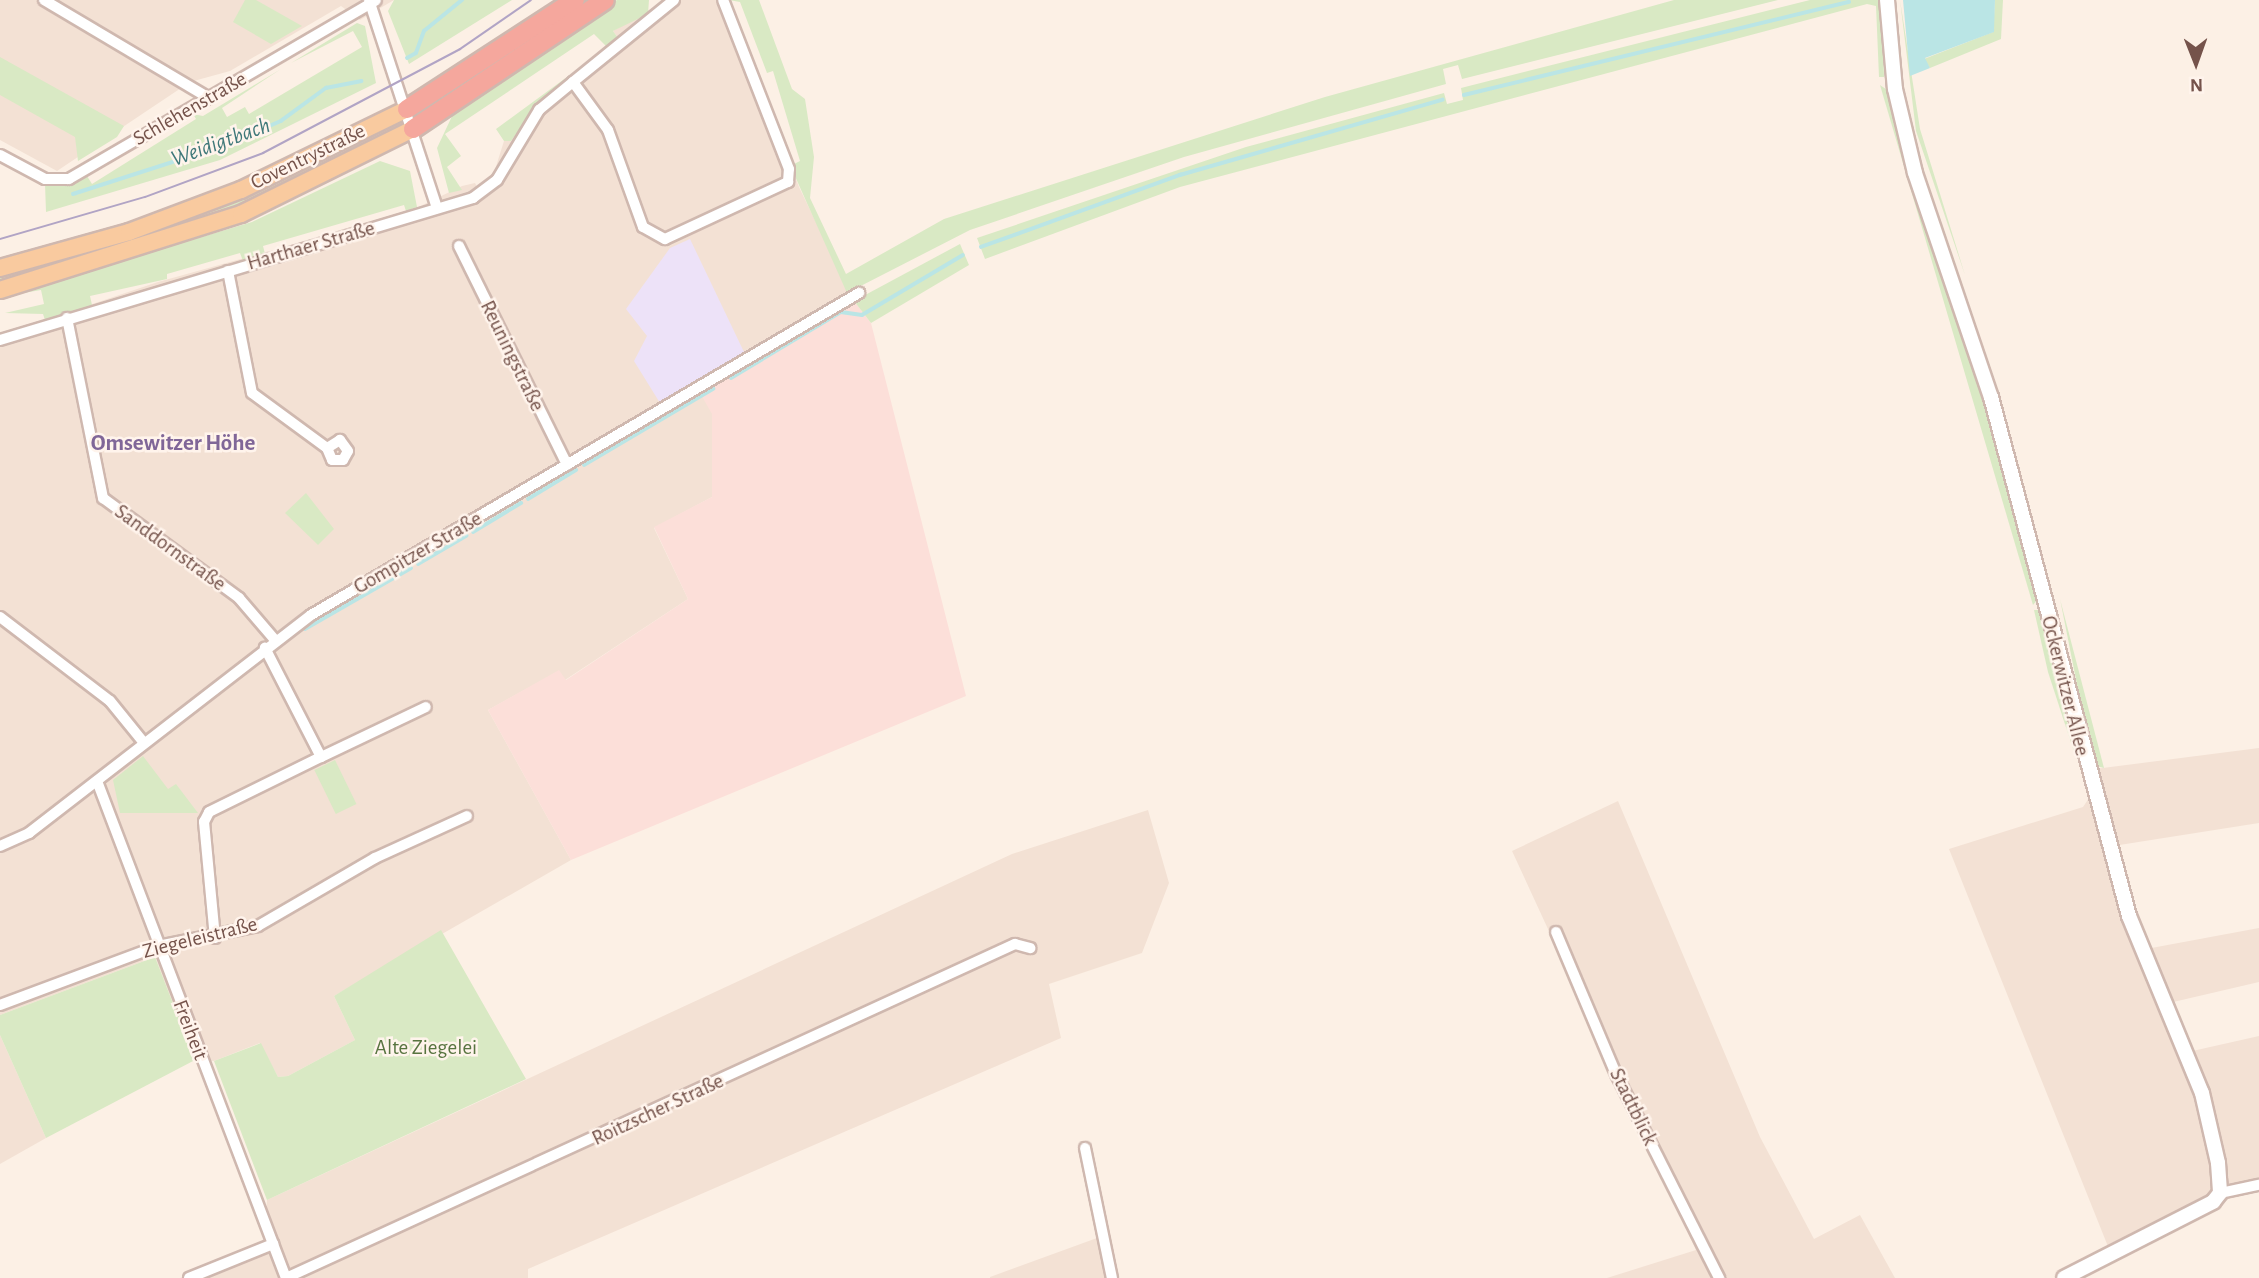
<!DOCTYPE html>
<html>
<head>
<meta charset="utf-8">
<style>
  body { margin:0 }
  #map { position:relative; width:2259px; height:1278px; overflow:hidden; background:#fcf0e5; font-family:"Alegreya Sans",sans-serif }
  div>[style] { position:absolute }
  .residential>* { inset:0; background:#f3e1d4 }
  .commercial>* { inset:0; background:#fcdfd9 }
  .education>* { inset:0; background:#ede2f8 }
  .green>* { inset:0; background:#d9e9c4; transform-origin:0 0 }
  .water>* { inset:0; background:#bae5e5 }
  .stream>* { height:3.5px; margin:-1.75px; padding:0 1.75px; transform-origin:1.75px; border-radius:1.75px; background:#bae5e5 }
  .roads { filter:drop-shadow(2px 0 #cfb8af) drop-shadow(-2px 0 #cfb8af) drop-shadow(0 2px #cfb8af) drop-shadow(0 -2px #cfb8af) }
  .street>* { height:10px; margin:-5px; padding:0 5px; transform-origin:5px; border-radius:5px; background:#fff }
  .secondary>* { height:14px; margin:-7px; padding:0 7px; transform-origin:7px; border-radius:7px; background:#fff }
  .primary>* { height:16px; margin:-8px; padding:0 8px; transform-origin:8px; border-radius:8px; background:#f9ca9f }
  .highway>* { height:18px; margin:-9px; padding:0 9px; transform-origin:9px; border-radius:9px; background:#f5a79d }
  .tram>* { height:2px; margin:-1px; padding:0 1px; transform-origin:1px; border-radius:1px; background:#b1a4c5 }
  span { translate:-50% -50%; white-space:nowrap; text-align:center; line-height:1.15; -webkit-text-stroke:5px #fff4ec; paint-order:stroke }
  .street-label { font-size:21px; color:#75534b }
  .park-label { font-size:21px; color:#587440 }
  .water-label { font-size:23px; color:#3f7879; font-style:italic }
  .neighbourhood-label { font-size:23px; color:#806698; font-weight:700 }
  .north { position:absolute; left:2161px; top:28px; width:70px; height:70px; -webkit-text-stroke:5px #fff4ec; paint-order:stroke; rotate:179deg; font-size:19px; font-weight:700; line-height:28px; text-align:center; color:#75534b }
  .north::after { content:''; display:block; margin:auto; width:24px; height:32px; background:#75534b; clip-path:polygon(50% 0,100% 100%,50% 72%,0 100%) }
</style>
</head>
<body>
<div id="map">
  <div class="residential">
    <i style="clip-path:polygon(0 0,394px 0,360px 20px,341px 6px,230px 71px,190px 82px,57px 171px,0 140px)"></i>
    <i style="clip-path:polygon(666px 0,729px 0,799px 187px,854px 301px,712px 414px,712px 497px,654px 528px,688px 599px,565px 680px,559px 671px,488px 710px,571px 860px,334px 996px,355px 1040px,288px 1076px,278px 1077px,260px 1043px,214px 1061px,195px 1060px,155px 957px,0 1015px,0 335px,158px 282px,406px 213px,462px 186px,475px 183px,478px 189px,493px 176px,504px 141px,511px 141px,535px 108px,618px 38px,613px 31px)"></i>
    <i style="clip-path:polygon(2259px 748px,2259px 823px,2113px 846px,2095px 769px)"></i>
    <i style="clip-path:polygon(2089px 798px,2125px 920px,2198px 1095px,2215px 1184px,2212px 1195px,2109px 1249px,1949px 849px,2083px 807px)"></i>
    <i style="clip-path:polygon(1618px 801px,1760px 1137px,1814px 1239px,1860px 1215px,1895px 1278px,1607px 1278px,1696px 1250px,1512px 851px)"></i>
    <i style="clip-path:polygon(1148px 810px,1169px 883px,1142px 953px,1049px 984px,1061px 1038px,528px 1269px,528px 1278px,180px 1278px,265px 1243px,267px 1200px,1012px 854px)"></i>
    <i style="clip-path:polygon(2259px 928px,2259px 982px,2169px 1003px,2146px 949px)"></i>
    <i style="clip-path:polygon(0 1035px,46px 1138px,0 1164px)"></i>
    <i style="clip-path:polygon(2259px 1036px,2259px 1183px,2230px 1188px,2188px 1052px)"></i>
    <i style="clip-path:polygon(1097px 1238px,1108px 1278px,990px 1278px,990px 1277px)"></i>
  </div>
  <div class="commercial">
    <i style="clip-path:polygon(854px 301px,871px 323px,966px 696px,571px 860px,488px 710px,559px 670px,566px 680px,688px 599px,654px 527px,712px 497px,712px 414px,700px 393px)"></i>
  </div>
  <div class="education">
    <i style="clip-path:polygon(690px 239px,744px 352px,660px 403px,634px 361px,647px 336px,626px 309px,670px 248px)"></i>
  </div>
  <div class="green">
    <i style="clip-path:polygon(245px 0,256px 0,302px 26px,271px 44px,233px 22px)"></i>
    <i style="clip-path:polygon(394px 0,512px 0,409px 64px,388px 11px)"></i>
    <i style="clip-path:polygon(617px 0,649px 0,648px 14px,613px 31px,618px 38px,607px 47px,594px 34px,445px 134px,461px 156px,447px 167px,462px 190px,449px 193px,437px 148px,454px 112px)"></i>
    <i style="clip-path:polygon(729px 0,759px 0,792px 89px,805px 99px,814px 157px,810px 198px,846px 274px,944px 219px,1325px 97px,1674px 0,1778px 0,1462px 79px,1458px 65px,1443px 69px,1446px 84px,1184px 157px,970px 230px,847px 293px,794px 174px,792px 165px,800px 161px,773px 71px,767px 73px,740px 2px)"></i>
    <i style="clip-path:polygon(1810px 0,1882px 0,1884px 77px,1879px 77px,1876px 6px,1867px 4px,1180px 187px,985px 259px,977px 238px,1246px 147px,1444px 93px,1447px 104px,1463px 100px,1461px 88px)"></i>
    <i style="clip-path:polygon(1900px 0,1920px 129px,1965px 275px,1916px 131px)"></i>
    <i style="clip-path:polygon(1995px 0,2003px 0,2001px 39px,1930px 68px,1924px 59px,1993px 32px)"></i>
    <i style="clip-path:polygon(357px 23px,365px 26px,376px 83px,220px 160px,46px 212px,45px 184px,87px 176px,92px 184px,196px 119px,193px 114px,203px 116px,281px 69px,222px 108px,227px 117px,245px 107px,249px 114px,362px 47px,353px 31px,291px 63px)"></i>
    <i style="clip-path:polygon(597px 55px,535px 108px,511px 141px,504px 141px,496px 129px)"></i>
    <i style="clip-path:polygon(0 57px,124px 126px,117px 137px,78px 161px,75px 137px,0 95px)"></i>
    <i style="clip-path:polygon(1880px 85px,1890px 92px,1974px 362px,2038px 599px,2033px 605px)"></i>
    <i style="clip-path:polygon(369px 136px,315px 168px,189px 227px,0 284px,0 276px,232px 201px)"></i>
    <i style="clip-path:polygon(380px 161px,410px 171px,417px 207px,406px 211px,404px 205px,263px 246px,265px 254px,243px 261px,240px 253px,167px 274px,167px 279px,90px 296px,92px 305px,45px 320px,43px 314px,5px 313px,44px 304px,41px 290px,0 297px,252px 222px)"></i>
    <i style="clip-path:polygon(960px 244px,969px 265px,871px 323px,854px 301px)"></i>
    <i style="clip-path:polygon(306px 493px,334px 529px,318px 545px,285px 513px)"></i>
    <i style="clip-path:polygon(2060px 599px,2104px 768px,2093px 765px)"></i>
    <i style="clip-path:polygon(2034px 610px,2041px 610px,2075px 755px,2048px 672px)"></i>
    <i style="clip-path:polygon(143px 756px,168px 789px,176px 784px,198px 813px,120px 813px,113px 780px)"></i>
    <i style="left:335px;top:760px;width:49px;height:23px;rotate:64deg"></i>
    <i style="clip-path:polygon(441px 930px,526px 1079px,267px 1200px,214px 1061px,261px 1043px,278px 1077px,288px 1076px,355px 1040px,334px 996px)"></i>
    <i style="clip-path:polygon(155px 957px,195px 1060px,46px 1138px,0 1035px,0 1015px)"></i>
  </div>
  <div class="water">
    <i style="clip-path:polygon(1903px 0,1995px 0,1994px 32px,1925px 58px,1930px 68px,1910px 76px)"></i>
  </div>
  <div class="stream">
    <i style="left:407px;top:58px;width:10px;rotate:-29deg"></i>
    <i style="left:416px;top:53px;width:23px;rotate:-70deg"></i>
    <i style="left:424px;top:31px;width:49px;rotate:-39.2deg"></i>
    <i style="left:1464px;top:95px;width:396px;rotate:-13.6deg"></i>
    <i style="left:73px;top:194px;width:161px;rotate:-17.8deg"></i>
    <i style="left:226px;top:145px;width:60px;rotate:-23.6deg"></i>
    <i style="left:281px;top:121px;width:56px;rotate:-36.3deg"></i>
    <i style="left:326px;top:88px;width:36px;rotate:-11deg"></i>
    <i style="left:981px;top:247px;width:212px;rotate:-19.9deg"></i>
    <i style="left:1180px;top:175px;width:273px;rotate:-16deg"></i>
    <i style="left:731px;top:378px;width:128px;rotate:-31deg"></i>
    <i style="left:841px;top:312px;width:21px;rotate:8deg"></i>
    <i style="left:862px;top:315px;width:117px;rotate:-30.7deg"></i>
    <i style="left:584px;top:465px;width:150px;rotate:-30.5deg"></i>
    <i style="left:528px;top:499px;width:56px;rotate:-31.1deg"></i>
    <i style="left:473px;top:532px;width:56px;rotate:-31.1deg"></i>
    <i style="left:418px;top:564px;width:56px;rotate:-30.3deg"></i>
    <i style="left:305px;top:629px;width:122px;rotate:-29.9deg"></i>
  </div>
  <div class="roads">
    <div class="street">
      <i style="left:44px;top:0;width:192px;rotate:30.7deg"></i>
      <i style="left:369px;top:0;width:219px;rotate:71.9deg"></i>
      <i style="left:674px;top:0;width:130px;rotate:140.9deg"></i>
      <i style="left:573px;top:82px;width:59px;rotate:53.9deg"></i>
      <i style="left:608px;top:130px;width:103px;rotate:70.2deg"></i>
      <i style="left:643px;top:227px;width:25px;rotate:29deg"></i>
      <i style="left:665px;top:239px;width:136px;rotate:-24.9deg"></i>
      <i style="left:788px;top:182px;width:13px;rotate:-86deg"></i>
      <i style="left:789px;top:169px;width:181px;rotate:-111.3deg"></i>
      <i style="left:0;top:155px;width:51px;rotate:28.1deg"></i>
      <i style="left:45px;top:179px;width:24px"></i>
      <i style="left:69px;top:179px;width:355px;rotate:-30.2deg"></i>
      <i style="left:459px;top:246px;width:244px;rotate:63.7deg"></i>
      <i style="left:228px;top:271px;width:124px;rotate:78.9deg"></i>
      <i style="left:252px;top:393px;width:93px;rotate:36.3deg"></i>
      <i style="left:327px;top:448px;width:13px;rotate:67deg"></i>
      <i style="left:332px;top:460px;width:11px"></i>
      <i style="left:343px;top:460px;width:10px;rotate:-61deg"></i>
      <i style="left:348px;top:451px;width:14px;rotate:-126deg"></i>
      <i style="left:340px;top:440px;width:15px;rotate:148deg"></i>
      <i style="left:67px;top:318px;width:184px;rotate:78.7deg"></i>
      <i style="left:103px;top:498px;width:169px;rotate:36.3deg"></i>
      <i style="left:239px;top:598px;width:55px;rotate:49.4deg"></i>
      <i style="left:0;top:340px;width:494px;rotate:-16.7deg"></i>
      <i style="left:473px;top:198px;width:30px;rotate:-37deg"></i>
      <i style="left:497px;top:180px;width:82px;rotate:-59deg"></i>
      <i style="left:539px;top:110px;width:44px;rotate:-39.5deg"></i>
      <i style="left:0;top:617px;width:138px;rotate:37.4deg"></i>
      <i style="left:110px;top:701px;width:54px;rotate:51deg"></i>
      <i style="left:321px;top:757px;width:116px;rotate:-25.5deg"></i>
      <i style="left:97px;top:781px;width:532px;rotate:69.18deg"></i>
      <i style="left:0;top:846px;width:32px;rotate:-24deg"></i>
      <i style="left:29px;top:833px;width:356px;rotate:-37.7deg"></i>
      <i style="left:311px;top:615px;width:636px;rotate:-30.44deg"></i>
      <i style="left:1556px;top:932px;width:154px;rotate:67.1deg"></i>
      <i style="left:1616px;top:1074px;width:229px;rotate:63.2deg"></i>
      <i style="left:215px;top:938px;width:117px;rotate:-95.4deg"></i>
      <i style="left:204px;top:822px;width:11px;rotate:-63deg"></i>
      <i style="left:209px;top:812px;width:125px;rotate:-26.2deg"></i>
      <i style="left:321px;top:757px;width:123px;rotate:-117.2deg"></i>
      <i style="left:0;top:1005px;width:169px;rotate:-20.5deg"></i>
      <i style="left:158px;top:946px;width:102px;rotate:-11.3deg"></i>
      <i style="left:258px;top:926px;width:135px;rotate:-30.2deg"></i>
      <i style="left:375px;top:858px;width:101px;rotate:-24.5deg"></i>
      <i style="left:1085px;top:1148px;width:133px;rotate:78.3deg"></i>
      <i style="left:2220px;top:1193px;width:40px;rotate:-12deg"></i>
      <i style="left:189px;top:1278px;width:91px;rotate:-22deg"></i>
      <i style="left:286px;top:1278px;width:802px;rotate:-24.62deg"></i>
      <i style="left:1015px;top:944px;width:16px;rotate:15deg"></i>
    </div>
    <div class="secondary">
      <i style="left:1887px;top:0;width:89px;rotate:84.9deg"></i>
      <i style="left:1895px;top:89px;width:86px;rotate:76.6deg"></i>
      <i style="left:1915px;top:173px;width:237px;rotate:71.3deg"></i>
      <i style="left:1991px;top:397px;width:537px;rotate:75.11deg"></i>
      <i style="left:2129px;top:916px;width:191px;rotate:67.6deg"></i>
      <i style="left:2202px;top:1093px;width:72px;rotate:77.1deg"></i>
      <i style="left:2218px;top:1163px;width:30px;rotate:86deg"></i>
      <i style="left:2220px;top:1193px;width:11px;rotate:128deg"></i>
      <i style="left:2213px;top:1202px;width:167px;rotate:153deg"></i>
    </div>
    <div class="primary">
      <i style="left:0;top:268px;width:134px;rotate:-15.6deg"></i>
      <i style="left:129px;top:232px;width:120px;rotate:-20.6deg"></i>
      <i style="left:241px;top:190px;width:185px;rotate:-26deg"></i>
      <i style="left:0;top:290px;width:253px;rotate:-17.5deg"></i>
      <i style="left:241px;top:214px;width:192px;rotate:-26.3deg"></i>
    </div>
    <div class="highway">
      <i style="left:407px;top:109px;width:200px;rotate:-33deg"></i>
      <i style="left:413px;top:129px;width:231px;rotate:-33.9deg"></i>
    </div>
  </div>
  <div class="tram">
    <i style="left:0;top:239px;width:151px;rotate:-16.2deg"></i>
    <i style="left:145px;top:197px;width:126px;rotate:-20.4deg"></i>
    <i style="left:263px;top:153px;width:223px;rotate:-27.8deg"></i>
    <i style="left:460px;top:49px;width:86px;rotate:-34.6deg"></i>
  </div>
  <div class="street-label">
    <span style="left:190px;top:109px;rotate:-30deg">Schlehenstraße</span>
    <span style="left:308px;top:157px;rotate:-26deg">Coventrystraße</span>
    <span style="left:311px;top:246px;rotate:-16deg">Harthaer Straße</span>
    <span style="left:512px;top:356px;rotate:64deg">Reuningstraße</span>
    <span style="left:170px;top:548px;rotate:36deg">Sanddornstraße</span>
    <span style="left:418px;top:553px;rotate:-30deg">Gompitzer Straße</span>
    <span style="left:2065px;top:686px;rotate:76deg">Ockerwitzer Allee</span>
    <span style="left:200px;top:938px;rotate:-14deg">Ziegeleistraße</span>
    <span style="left:190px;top:1030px;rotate:69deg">Freiheit</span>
    <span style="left:1633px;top:1107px;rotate:64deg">Stadtblick</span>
    <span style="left:658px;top:1110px;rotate:-25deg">Roitzscher Straße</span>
  </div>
  <div class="park-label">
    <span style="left:426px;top:1048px">Alte Ziegelei</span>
  </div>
  <div class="water-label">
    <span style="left:221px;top:143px;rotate:-20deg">Weidigtbach</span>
  </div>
  <div class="neighbourhood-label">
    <span style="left:173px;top:444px">Omsewitzer Höhe</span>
  </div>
  <div class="north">N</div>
</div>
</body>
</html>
